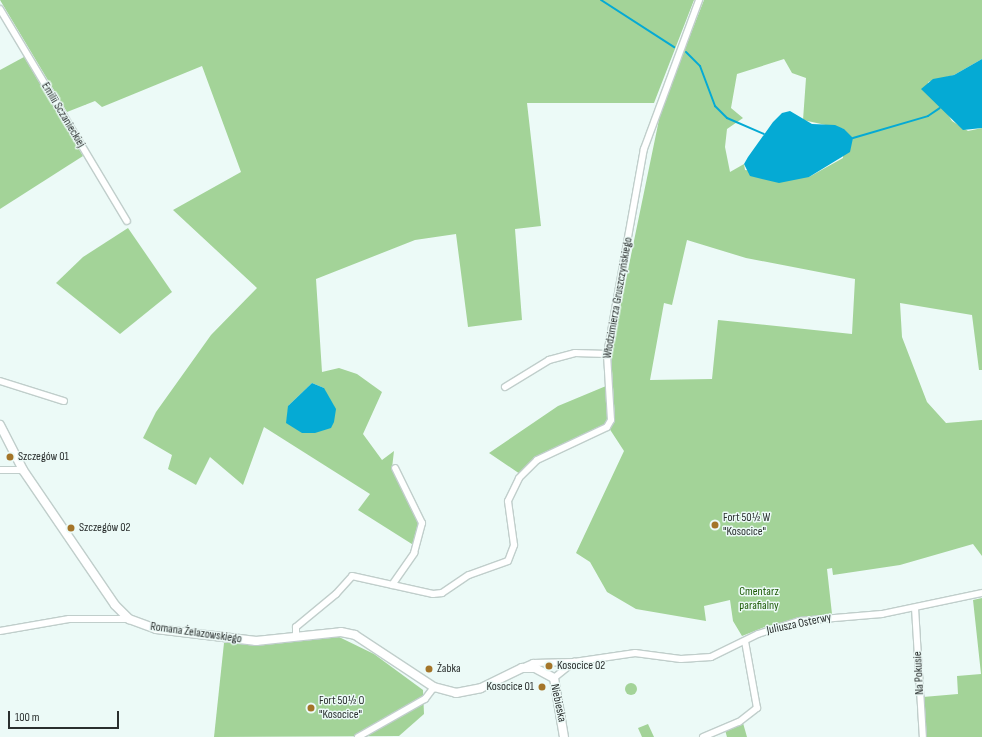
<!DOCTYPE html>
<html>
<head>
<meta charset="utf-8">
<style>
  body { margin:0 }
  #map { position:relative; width:982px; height:737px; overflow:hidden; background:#ecfaf7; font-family:"Sofia Sans Condensed",sans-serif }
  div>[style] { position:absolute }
  .green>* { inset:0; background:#a3d398 }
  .round { border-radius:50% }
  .water>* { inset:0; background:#05aad4 }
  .stream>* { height:2px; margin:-1px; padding:0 1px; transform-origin:1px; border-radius:1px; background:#05aad4 }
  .roads { filter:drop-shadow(1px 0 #c0cecb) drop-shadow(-1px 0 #c0cecb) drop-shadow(0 1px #c0cecb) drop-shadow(0 -1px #c0cecb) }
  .minor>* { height:6px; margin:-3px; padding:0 3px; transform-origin:3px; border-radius:3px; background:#fff }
  .tertiary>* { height:8px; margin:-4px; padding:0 4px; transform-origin:4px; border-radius:4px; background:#fff }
  .dots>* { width:11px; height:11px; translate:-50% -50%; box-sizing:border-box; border:2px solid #ecfaf7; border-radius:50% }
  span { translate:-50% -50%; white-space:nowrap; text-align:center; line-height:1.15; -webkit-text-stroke:3px #ecfaf7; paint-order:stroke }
  .street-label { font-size:12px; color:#2a2f2e }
  .poi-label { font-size:12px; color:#2a2f2e }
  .left { translate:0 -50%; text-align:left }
  .right { translate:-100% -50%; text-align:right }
  .park-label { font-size:12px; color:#1c5905 }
  .scale { position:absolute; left:8px; top:711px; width:111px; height:18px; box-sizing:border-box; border:2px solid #2a2f2e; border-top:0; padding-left:5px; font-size:12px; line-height:14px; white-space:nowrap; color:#2a2f2e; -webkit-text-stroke:3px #ecfaf7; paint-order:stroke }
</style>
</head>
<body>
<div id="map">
  <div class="green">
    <i style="clip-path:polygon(evenodd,0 0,694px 0,654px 103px,527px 103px,541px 226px,515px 229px,522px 320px,468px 327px,456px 234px,415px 240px,316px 279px,322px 372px,339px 368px,357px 374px,382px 392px,363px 434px,382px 460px,394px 451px,392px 468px,420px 523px,415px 546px,358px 510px,370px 494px,264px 427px,243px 485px,210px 457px,196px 485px,168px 469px,172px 455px,143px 438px,156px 412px,211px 335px,257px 288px,173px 210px,241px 172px,202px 66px,102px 107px,95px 101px,67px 112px,0 0,312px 383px,324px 388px,288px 406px,312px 383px)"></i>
    <i style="clip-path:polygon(evenodd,704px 0,982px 0,982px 59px,954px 75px,928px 82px,952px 121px,968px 131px,982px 128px,982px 370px,979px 370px,972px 315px,900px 303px,902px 337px,927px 402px,946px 423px,982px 420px,982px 556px,973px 544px,900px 565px,833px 575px,832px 568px,827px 569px,832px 614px,767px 626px,742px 636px,733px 621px,730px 600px,704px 606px,706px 621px,636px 609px,607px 592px,590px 562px,576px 553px,624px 451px,609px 428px,615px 421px,611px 352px,661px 110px,704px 0,784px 59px,792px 73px,806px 78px,803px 120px,844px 129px,843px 158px,809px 177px,745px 170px,744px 164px,730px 172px,725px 147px,727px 129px,743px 118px,731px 108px,737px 74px,784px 59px,704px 0,687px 240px,746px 258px,855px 279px,852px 334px,718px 320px,712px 379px,650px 380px,664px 303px,672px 305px,687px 240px)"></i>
    <i style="clip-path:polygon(24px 57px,83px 156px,0 209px,0 70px)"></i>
    <i style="clip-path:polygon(128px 228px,172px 292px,120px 334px,56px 283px,83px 257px)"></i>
    <i style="clip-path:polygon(606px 386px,609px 419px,603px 427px,529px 463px,520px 474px,489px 453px,558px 406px)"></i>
    <i style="clip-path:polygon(982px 598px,982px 737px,925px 737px,923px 697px,958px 694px,957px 676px,981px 674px,973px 600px)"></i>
    <i style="clip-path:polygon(339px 637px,374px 654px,423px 690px,424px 714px,399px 736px,214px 737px,224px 643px)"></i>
    <i class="round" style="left:625px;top:683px;width:12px;height:12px"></i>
    <i style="clip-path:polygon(743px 723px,747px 737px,727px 737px,725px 730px)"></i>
    <i style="clip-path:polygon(648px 724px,654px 737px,642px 737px,638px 728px)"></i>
  </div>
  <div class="water">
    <i style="clip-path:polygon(982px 59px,982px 128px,963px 130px,921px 89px,933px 79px,954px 75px)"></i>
    <i style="clip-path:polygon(790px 111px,812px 124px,835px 125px,844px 129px,853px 138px,850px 152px,809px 177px,779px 183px,750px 176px,744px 164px,748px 157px,773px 122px,782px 113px)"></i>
    <i style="clip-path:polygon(312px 383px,324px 388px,336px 409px,334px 422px,331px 428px,315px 433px,302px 433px,286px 423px,288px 406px)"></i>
  </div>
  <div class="stream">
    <i style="left:601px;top:0;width:87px;rotate:32.8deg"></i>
    <i style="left:686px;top:52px;width:20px;rotate:45deg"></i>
    <i style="left:700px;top:66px;width:43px;rotate:69.4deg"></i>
    <i style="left:715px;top:106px;width:17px;rotate:45deg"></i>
    <i style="left:727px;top:118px;width:40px;rotate:23.4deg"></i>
    <i style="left:853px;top:138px;width:78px;rotate:-16.3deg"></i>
    <i style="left:928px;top:116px;width:14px;rotate:-34deg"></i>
  </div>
  <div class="roads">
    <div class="minor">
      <i style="left:0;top:9px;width:247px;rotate:59.1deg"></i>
      <i style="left:0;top:381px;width:67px;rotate:17.4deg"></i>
      <i style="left:505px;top:387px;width:52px;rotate:-31.5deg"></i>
      <i style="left:549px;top:360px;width:27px;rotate:-15deg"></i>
      <i style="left:575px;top:353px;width:32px;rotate:2deg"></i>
      <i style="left:0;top:470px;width:23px"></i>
      <i style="left:392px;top:585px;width:39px;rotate:-55deg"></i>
      <i style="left:414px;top:553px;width:31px;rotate:-75deg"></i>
      <i style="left:422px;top:523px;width:61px;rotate:-116.1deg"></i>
      <i style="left:915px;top:608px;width:129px;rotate:86.5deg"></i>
      <i style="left:0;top:631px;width:70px;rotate:-9.9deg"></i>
      <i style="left:69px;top:619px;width:60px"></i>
      <i style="left:296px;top:636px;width:9px;rotate:-90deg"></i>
      <i style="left:296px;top:627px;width:52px;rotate:-39.5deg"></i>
      <i style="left:336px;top:594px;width:24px;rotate:-48deg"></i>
      <i style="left:352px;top:576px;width:83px;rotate:12.5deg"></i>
      <i style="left:433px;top:594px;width:9px;rotate:-6deg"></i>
      <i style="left:442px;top:593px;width:32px;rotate:-34deg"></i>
      <i style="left:469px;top:575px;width:41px;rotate:-19.7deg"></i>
      <i style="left:508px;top:561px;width:17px;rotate:-69deg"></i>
      <i style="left:514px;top:545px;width:44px;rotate:-97.8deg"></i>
      <i style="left:508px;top:501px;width:25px;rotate:-64deg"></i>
      <i style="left:519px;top:478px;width:25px;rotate:-45deg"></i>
      <i style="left:537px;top:460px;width:77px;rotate:-25.2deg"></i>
      <i style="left:607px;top:427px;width:8px;rotate:-60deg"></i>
      <i style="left:611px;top:420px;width:66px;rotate:-93.5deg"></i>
      <i style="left:607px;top:354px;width:208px;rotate:-79.8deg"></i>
      <i style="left:644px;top:149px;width:159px;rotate:-69.7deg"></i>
      <i style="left:524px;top:667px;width:10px;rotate:-24deg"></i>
      <i style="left:533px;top:663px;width:41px;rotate:-1.4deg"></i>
      <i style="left:574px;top:662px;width:62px;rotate:-8.4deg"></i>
      <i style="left:635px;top:653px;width:46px;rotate:7.4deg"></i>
      <i style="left:681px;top:659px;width:30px;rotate:-4deg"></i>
      <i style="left:711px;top:657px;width:52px;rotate:-26.1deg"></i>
      <i style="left:758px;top:634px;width:43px;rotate:-17.6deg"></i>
      <i style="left:799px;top:621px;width:83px;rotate:-4.8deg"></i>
      <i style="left:882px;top:614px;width:102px;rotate:-11.9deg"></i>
      <i style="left:554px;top:678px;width:26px;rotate:-39deg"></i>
      <i style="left:358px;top:737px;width:77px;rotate:-29.6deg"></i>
      <i style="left:425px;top:699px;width:15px;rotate:-53deg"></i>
      <i style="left:703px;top:737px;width:39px;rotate:-23deg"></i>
      <i style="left:739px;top:722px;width:23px;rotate:-38deg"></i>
      <i style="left:757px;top:708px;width:68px;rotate:-100.2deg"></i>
    </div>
    <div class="tertiary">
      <i style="left:0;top:425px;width:51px;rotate:62.9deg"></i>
      <i style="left:23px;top:470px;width:163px;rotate:55.7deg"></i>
      <i style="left:115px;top:605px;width:20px;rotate:45deg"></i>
      <i style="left:129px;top:619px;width:29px;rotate:20deg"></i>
      <i style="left:156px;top:629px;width:101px;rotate:6.8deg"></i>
      <i style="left:256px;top:641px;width:85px;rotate:-6deg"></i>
      <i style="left:341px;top:632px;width:14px;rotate:12deg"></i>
      <i style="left:355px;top:635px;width:95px;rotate:33.4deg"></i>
      <i style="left:434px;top:687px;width:23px;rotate:15deg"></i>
      <i style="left:456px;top:693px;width:25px;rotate:-11deg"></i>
      <i style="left:481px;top:688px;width:46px;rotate:-26deg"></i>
      <i style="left:522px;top:668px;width:13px"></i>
      <i style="left:535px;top:668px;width:21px;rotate:28deg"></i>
      <i style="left:554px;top:678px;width:60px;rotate:80.4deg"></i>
    </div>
  </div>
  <div class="dots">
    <i style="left:10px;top:457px;background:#a47529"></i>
    <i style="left:715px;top:525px;background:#a47529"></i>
    <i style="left:71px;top:528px;background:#a47529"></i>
    <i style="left:549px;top:666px;background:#a47529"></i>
    <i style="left:429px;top:669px;background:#a47529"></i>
    <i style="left:542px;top:687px;background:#a47529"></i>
    <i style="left:311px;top:708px;background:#a47529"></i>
  </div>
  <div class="street-label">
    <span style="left:63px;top:115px;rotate:59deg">Emilii Sczanieckiej</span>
    <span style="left:618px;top:298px;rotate:-80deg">Włodzimierza Gruszczyńskiego</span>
    <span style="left:799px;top:624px;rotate:-12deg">Juliusza Osterwy</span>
    <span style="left:196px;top:633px;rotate:8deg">Romana Żelazowskiego</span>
    <span style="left:919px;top:673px;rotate:-93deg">Na Pokusie</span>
    <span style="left:558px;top:703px;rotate:78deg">Niebieska</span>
  </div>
  <div class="poi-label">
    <span class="left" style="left:18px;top:457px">Szczegów 01</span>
    <span class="left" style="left:723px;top:525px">Fort 50½ W<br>"Kosocice"</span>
    <span class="left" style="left:79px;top:528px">Szczegów 02</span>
    <span class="left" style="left:557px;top:666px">Kosocice 02</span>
    <span class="left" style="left:437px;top:669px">Żabka</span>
    <span class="right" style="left:534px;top:687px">Kosocice 01</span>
    <span class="left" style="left:319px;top:708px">Fort 50½ O<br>"Kosocice"</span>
  </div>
  <div class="park-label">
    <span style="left:759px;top:599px">Cmentarz<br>parafialny</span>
  </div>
  <div class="scale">100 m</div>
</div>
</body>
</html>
